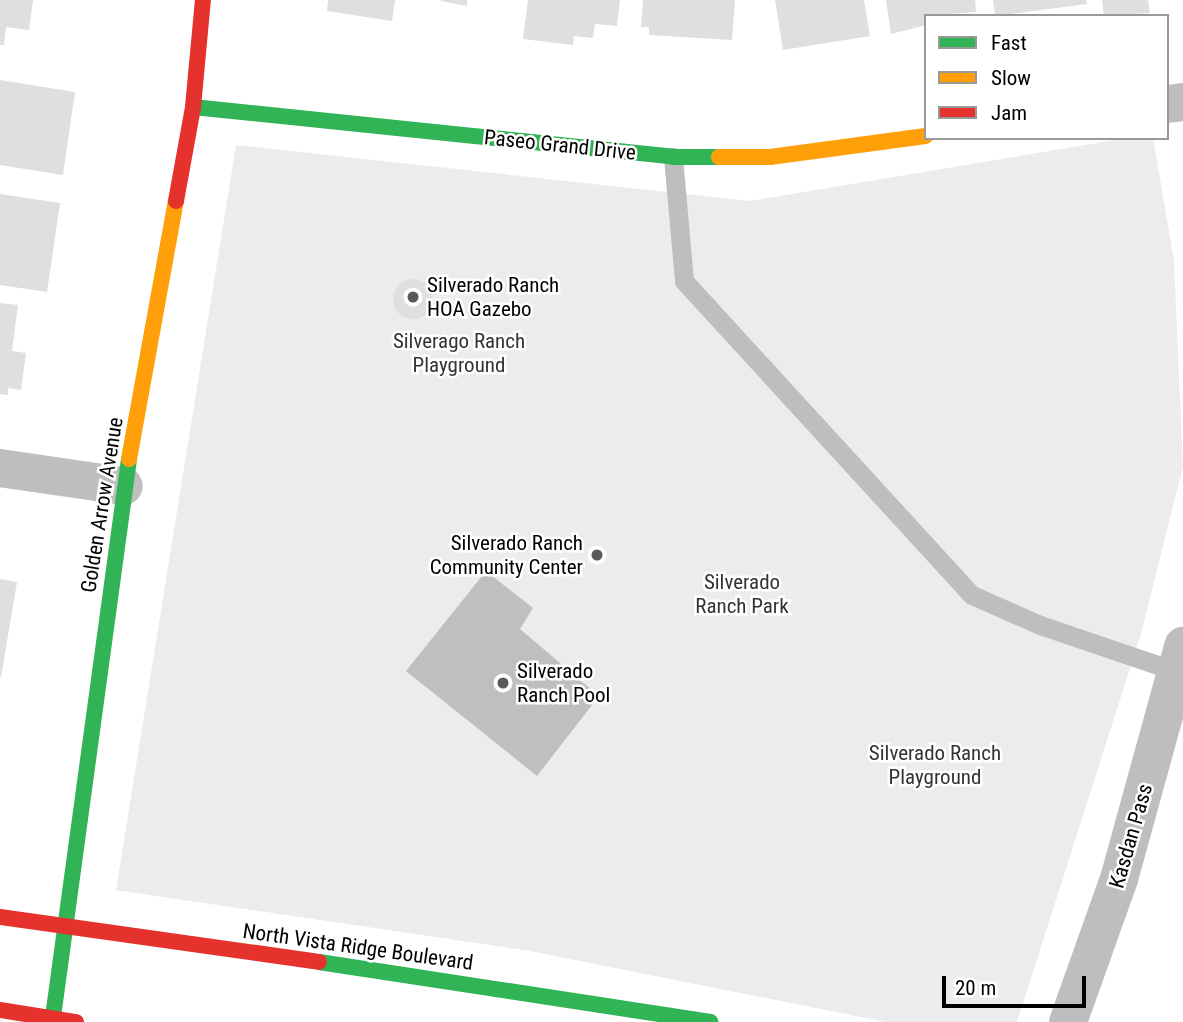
<!DOCTYPE html>
<html>
<head>
<meta charset="utf-8">
<style>
  body { margin:0 }
  #map { position:relative; width:1183px; height:1022px; overflow:hidden; background:#fff; font-family:"Roboto Condensed",sans-serif }
  div>[style] { position:absolute }
  .green>* { inset:0; background:#ececec }
  .water>* { inset:0; background:#bfbfbf }
  .building>* { inset:0; background:#dfdfdf }
  .round { border-radius:50% }
  .lane>* { height:19px; margin:-9.5px; padding:0 9.5px; transform-origin:9.5px; border-radius:9.5px; background:#bebebe }
  .street>* { height:38px; margin:-19px; padding:0 19px; transform-origin:19px; border-radius:19px; background:#bebebe }
  .fast>* { height:16px; margin:-8px; padding:0 8px; transform-origin:8px; border-radius:8px; background:#30b455 }
  .slow>* { height:16px; margin:-8px; padding:0 8px; transform-origin:8px; border-radius:8px; background:#ff9f0a }
  .jam>* { height:16px; margin:-8px; padding:0 8px; transform-origin:8px; border-radius:8px; background:#e5322d }
  .dots>* { width:19px; height:19px; translate:-50% -50%; box-sizing:border-box; border:4px solid #fff; border-radius:50% }
  span { translate:-50% -50%; white-space:nowrap; text-align:center; line-height:1.15; -webkit-text-stroke:5px #fff; paint-order:stroke }
  .street-label { font-size:21px; color:#000 }
  .poi-label { font-size:21px; color:#000 }
  .left { translate:0 -50%; text-align:left }
  .right { translate:-100% -50%; text-align:right }
  .park-label { font-size:21px; color:#333 }
  .legend { position:absolute; left:924px; top:14px; width:245px; height:126px; box-sizing:border-box; background:#fff; border:2px solid #999; margin:0; padding:9px 12px; list-style:none; font-size:21px; color:#000 }
  .legend li { display:flex; align-items:center; gap:14px; height:35px }
  .legend b { width:35px; border:2px solid #999 }
  .scale { position:absolute; left:942px; top:976px; width:144px; height:32px; box-sizing:border-box; border:4px solid #000; border-top:0; padding-left:9px; font-size:21px; line-height:24px; white-space:nowrap; color:#000; -webkit-text-stroke:5px #fff; paint-order:stroke }
</style>
</head>
<body>
<div id="map">
  <div class="green">
    <i style="clip-path:polygon(1127px 138px,1153px 138px,1174px 260px,1183px 467px,1141px 634px,1017px 1022px,886px 1022px,530px 951px,116px 890px,236px 145px,750px 201px)"></i>
  </div>
  <div class="water">
    <i style="clip-path:polygon(486px 571px,533px 608px,520px 629px,599px 696px,537px 776px,406px 671px)"></i>
  </div>
  <div class="building">
    <i style="clip-path:polygon(0 0,33px 0,29px 30px,6px 27px,4px 45px,0 45px)"></i>
    <i style="clip-path:polygon(328px 0,395px 0,392px 21px,327px 11px)"></i>
    <i style="clip-path:polygon(441px 0,467px 0,467px 6px,441px 1px)"></i>
    <i style="clip-path:polygon(528px 0,620px 0,617px 26px,595px 24px,593px 38px,574px 36px,573px 45px,523px 39px)"></i>
    <i style="clip-path:polygon(643px 0,735px 0,732px 40px,649px 35px,649px 27px,641px 27px)"></i>
    <i style="clip-path:polygon(775px 0,864px 0,870px 36px,783px 50px)"></i>
    <i style="clip-path:polygon(886px 0,975px 0,976px 12px,926px 16px,926px 25px,891px 34px)"></i>
    <i style="clip-path:polygon(993px 0,1086px 0,1087px 4px,995px 16px)"></i>
    <i style="clip-path:polygon(1102px 0,1148px 0,1150px 13px,1104px 16px)"></i>
    <i style="clip-path:polygon(0 80px,75px 92px,63px 175px,0 165px)"></i>
    <i style="clip-path:polygon(0 194px,60px 203px,47px 292px,0 285px)"></i>
    <i class="round" style="left:393px;top:279px;width:40px;height:40px"></i>
    <i style="clip-path:polygon(0 303px,18px 305px,12px 351px,26px 353px,21px 390px,8px 388px,8px 395px,0 394px)"></i>
    <i style="clip-path:polygon(0 579px,17px 582px,1px 677px,0 677px)"></i>
  </div>
  <div class="lane">
    <i style="left:673px;top:157px;width:124px;rotate:84.9deg"></i>
    <i style="left:684px;top:281px;width:426px;rotate:47.5deg"></i>
    <i style="left:972px;top:595px;width:74px;rotate:23.8deg"></i>
    <i style="left:1040px;top:625px;width:146px;rotate:18.8deg"></i>
  </div>
  <div class="street">
    <i style="left:1167px;top:104px;width:16px;rotate:-7deg"></i>
    <i style="left:0;top:468px;width:125px;rotate:8.3deg"></i>
    <i style="left:1068px;top:1022px;width:152px;rotate:-70.4deg"></i>
    <i style="left:1119px;top:879px;width:242px;rotate:-74.6deg"></i>
  </div>
  <div class="fast">
    <i style="left:193px;top:107px;width:483px;rotate:5.9deg"></i>
    <i style="left:673px;top:157px;width:46px"></i>
    <i style="left:319px;top:962px;width:396px;rotate:8.7deg"></i>
    <i style="left:53px;top:1017px;width:563px;rotate:-82.24deg"></i>
  </div>
  <div class="slow">
    <i style="left:719px;top:157px;width:51px"></i>
    <i style="left:770px;top:157px;width:157px;rotate:-7.7deg"></i>
    <i style="left:129px;top:459px;width:262px;rotate:-79.7deg"></i>
  </div>
  <div class="jam">
    <i style="left:176px;top:201px;width:96px;rotate:-79.7deg"></i>
    <i style="left:193px;top:107px;width:107px;rotate:-84.7deg"></i>
    <i style="left:0;top:917px;width:322px;rotate:8deg"></i>
    <i style="left:0;top:1010px;width:77px;rotate:9deg"></i>
  </div>
  <div class="dots">
    <i style="left:413px;top:297px;background:#595959"></i>
    <i style="left:597px;top:555px;background:#595959"></i>
    <i style="left:503px;top:683px;background:#595959"></i>
  </div>
  <div class="street-label">
    <span style="left:560px;top:145px;rotate:6deg">Paseo Grand Drive</span>
    <span style="left:102px;top:505px;rotate:-81deg">Golden Arrow Avenue</span>
    <span style="left:1131px;top:836px;rotate:-74deg">Kasdan Pass</span>
    <span style="left:358px;top:947px;rotate:8deg">North Vista Ridge Boulevard</span>
  </div>
  <div class="poi-label">
    <span class="left" style="left:427px;top:297px">Silverado Ranch<br>HOA Gazebo</span>
    <span class="right" style="left:583px;top:555px">Silverado Ranch<br>Community Center</span>
    <span class="left" style="left:517px;top:683px">Silverado<br>Ranch Pool</span>
  </div>
  <div class="park-label">
    <span style="left:459px;top:353px">Silverago Ranch<br>Playground</span>
    <span style="left:742px;top:594px">Silverado<br>Ranch Park</span>
    <span style="left:935px;top:765px">Silverado Ranch<br>Playground</span>
  </div>
  <ul class="legend">
  <li><b style="height:9px;background:#30b455"></b>Fast</li>
  <li><b style="height:9px;background:#ff9f0a"></b>Slow</li>
  <li><b style="height:9px;background:#e5322d"></b>Jam</li>
  </ul>
  <div class="scale">20 m</div>
</div>
</body>
</html>
